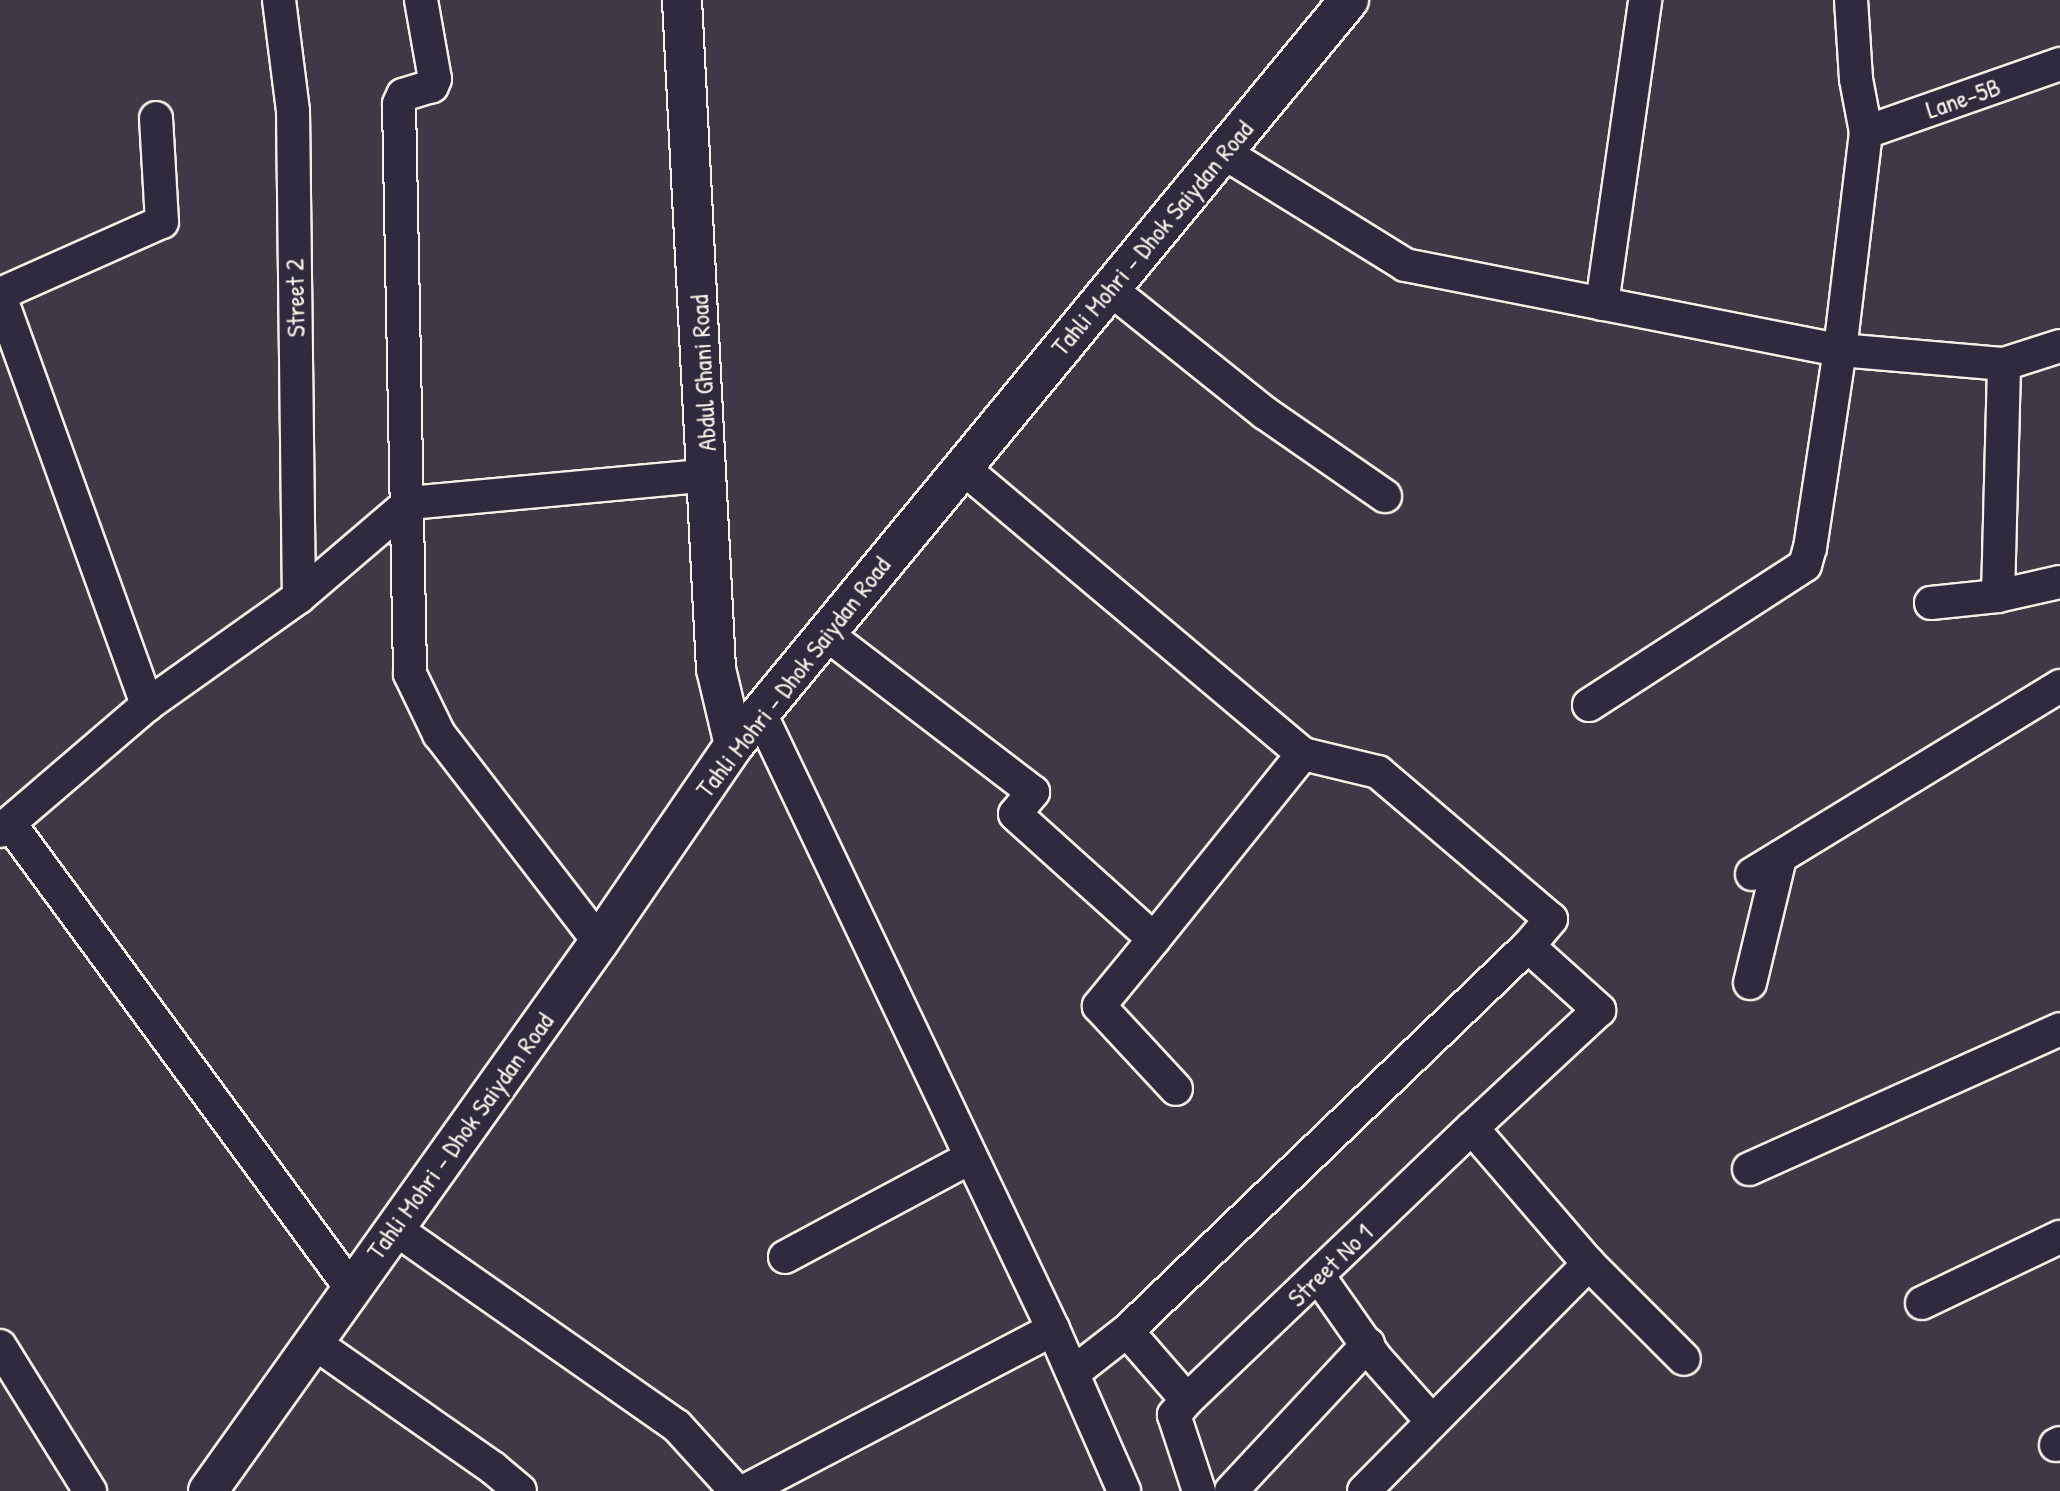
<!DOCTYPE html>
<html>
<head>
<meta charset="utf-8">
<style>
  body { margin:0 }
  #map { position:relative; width:2060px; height:1491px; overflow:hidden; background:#403945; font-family:"Patrick Hand",sans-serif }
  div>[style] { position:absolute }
  .roads { filter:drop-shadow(2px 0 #f4f1e8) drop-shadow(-2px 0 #f4f1e8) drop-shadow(0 2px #f4f1e8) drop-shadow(0 -2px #f4f1e8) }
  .minor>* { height:32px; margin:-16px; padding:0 16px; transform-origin:16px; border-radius:16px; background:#2f2a3d }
  .tertiary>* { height:38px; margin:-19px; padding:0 19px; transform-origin:19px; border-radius:19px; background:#2f2a3d }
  span { translate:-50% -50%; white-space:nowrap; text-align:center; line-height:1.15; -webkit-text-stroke:5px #2f2a3d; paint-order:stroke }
  .street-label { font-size:26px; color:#f4f1e8 }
</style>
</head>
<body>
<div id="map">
  <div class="roads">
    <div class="minor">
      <i style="left:279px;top:0;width:112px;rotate:82.8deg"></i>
      <i style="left:293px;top:111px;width:486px;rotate:89.3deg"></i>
      <i style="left:421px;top:0;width:80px;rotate:80deg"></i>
      <i style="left:435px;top:79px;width:8px;rotate:113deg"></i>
      <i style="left:432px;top:86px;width:30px;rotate:163deg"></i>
      <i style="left:403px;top:95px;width:10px;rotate:114deg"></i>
      <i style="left:399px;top:104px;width:570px;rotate:88.89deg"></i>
      <i style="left:410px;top:674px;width:67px;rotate:64.2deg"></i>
      <i style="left:439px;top:734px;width:262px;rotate:52.4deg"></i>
      <i style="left:1866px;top:132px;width:206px;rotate:-19.3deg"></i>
      <i style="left:1223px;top:152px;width:214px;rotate:31.8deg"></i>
      <i style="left:1405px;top:265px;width:443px;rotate:11.1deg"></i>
      <i style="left:1840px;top:350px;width:165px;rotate:4.9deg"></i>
      <i style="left:2004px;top:364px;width:59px;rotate:-17.8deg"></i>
      <i style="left:1110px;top:289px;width:198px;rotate:38.7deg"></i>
      <i style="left:1265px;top:413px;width:146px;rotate:34.7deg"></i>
      <i style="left:0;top:294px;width:177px;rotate:-24deg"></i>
      <i style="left:162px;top:222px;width:104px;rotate:-93.3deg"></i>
      <i style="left:0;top:296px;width:435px;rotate:70.2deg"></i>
      <i style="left:1602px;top:304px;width:307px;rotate:-81.9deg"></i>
      <i style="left:962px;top:467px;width:446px;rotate:40.1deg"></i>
      <i style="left:1303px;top:754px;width:77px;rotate:13.5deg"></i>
      <i style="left:1378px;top:772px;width:227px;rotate:40.4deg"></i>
      <i style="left:1551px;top:919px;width:35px;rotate:130deg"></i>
      <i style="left:1998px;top:596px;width:232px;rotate:-88.5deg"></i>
      <i style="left:1931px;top:603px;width:67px;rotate:-6deg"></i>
      <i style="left:1998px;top:596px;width:64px;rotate:-12.7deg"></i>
      <i style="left:825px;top:633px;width:262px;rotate:37.4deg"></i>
      <i style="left:1033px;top:792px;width:28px;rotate:129deg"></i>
      <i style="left:1015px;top:814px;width:187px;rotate:42deg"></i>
      <i style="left:1154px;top:939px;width:238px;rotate:-51.2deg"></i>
      <i style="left:1589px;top:705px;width:257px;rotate:-32.9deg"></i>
      <i style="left:1805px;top:565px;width:18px;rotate:-74deg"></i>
      <i style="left:1810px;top:548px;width:200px;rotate:-81.4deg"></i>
      <i style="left:1840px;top:350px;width:220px;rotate:-83.2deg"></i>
      <i style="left:1866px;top:132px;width:54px;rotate:-100.7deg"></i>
      <i style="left:1856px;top:79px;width:79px;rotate:-93.6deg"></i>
      <i style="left:760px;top:713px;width:682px;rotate:64.56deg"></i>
      <i style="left:1053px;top:1329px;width:177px;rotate:66.3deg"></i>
      <i style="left:10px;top:824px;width:576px;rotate:53.69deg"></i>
      <i style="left:0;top:831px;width:194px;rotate:-40.6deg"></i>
      <i style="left:147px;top:705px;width:186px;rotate:-35.4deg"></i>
      <i style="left:299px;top:597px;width:145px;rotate:-40.5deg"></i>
      <i style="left:409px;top:503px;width:300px;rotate:-5.3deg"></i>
      <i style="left:1752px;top:874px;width:361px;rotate:-31.4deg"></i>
      <i style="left:1154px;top:939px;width:87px;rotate:129.4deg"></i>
      <i style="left:1099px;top:1006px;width:113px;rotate:47.1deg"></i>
      <i style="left:1750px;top:983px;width:129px;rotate:-76.5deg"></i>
      <i style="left:1749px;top:1169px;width:341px;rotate:-24.2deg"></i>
      <i style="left:394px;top:1228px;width:345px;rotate:35deg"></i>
      <i style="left:677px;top:1426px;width:88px;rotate:47.8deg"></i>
      <i style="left:785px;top:1257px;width:210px;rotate:-28.2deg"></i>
      <i style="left:1319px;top:1277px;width:98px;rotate:55deg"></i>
      <i style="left:1375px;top:1357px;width:84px;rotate:48.4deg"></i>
      <i style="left:1922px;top:1303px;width:153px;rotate:-25.6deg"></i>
      <i style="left:1127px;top:1331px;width:556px;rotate:-43.83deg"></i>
      <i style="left:1528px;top:946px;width:96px;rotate:42deg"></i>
      <i style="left:1599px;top:1010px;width:173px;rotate:137.1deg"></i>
      <i style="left:1472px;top:1128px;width:179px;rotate:49.3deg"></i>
      <i style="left:1589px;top:1264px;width:134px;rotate:45deg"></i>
      <i style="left:313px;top:1342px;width:220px;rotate:35deg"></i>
      <i style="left:493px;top:1468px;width:35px;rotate:40deg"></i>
      <i style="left:0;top:1346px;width:171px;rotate:58.2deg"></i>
      <i style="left:1073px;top:1373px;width:68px;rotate:-37.9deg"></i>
      <i style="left:1127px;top:1331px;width:91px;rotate:49deg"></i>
      <i style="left:1187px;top:1400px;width:20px;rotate:131deg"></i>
      <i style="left:1174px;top:1415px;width:80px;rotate:71.8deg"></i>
      <i style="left:1187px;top:1400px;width:394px;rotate:-43.7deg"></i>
      <i style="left:2056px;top:1445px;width:4px;rotate:-27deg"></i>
      <i style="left:745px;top:1491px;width:348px;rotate:-27.7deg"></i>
      <i style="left:1231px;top:1491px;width:201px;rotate:-47deg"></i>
      <i style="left:1364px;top:1491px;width:320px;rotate:-45.3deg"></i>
    </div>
    <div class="tertiary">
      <i style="left:682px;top:0;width:670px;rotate:87.09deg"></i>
      <i style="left:716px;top:669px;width:78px;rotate:76.7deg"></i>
      <i style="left:208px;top:1491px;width:674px;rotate:-54.54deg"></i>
      <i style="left:599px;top:942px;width:239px;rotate:-55.6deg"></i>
      <i style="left:734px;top:745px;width:966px;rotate:-50.46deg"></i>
    </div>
  </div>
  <div class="street-label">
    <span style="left:1963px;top:98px;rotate:-19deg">Lane-5B</span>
    <span style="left:1152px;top:238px;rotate:-50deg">Tahli Mohri - Dhok Saiydan Road</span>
    <span style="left:295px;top:298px;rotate:-91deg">Street 2</span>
    <span style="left:703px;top:373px;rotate:-93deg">Abdul Ghani Road</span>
    <span style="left:793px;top:677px;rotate:-52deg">Tahli Mohri - Dhok Saiydan Road</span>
    <span style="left:460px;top:1136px;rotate:-54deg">Tahli Mohri - Dhok Saiydan Road</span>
    <span style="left:1330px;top:1265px;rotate:-44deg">Street No 1</span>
  </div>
</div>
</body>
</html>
